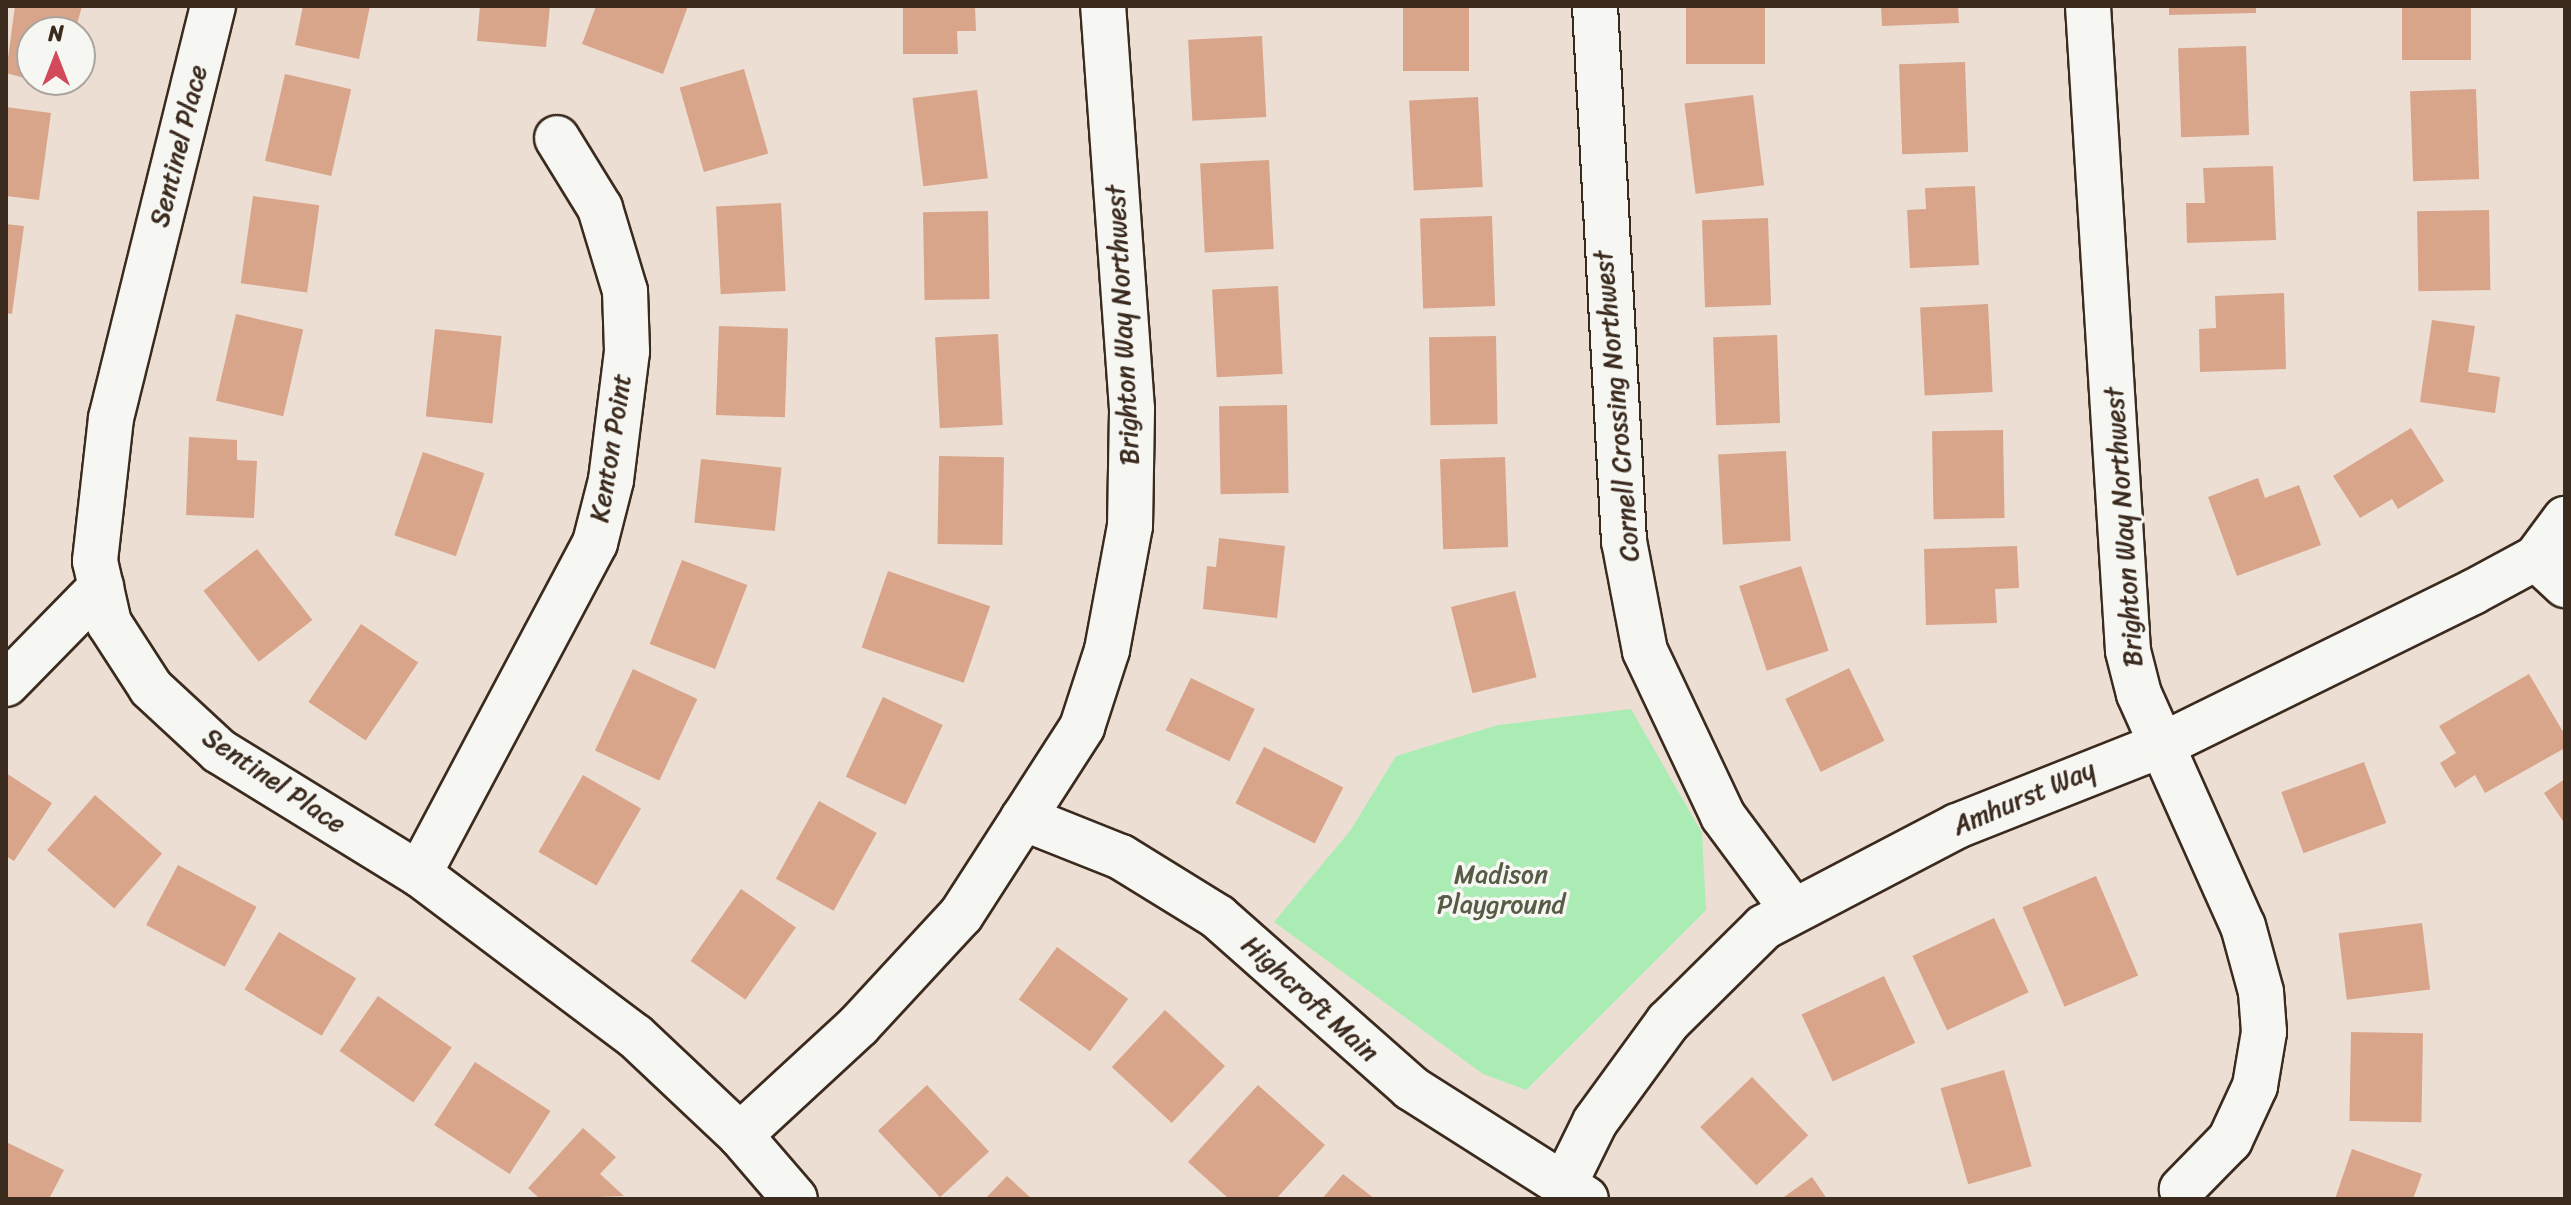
<!DOCTYPE html>
<html>
<head>
<meta charset="utf-8">
<style>
  body { margin:0 }
  #map { position:relative; width:2571px; height:1205px; overflow:hidden; background:#edded3; font-family:Sriracha,sans-serif }
  div>[style] { position:absolute }
  .green>* { inset:0; background:#abecb5 }
  .building>* { inset:0; background:#d8a58b; transform-origin:0 0 }
  .roads { filter:drop-shadow(2px 0 #3b2a1e) drop-shadow(-2px 0 #3b2a1e) drop-shadow(0 2px #3b2a1e) drop-shadow(0 -2px #3b2a1e) }
  .minor>* { height:44px; margin:-22px; padding:0 22px; transform-origin:22px; border-radius:22px; background:#f6f6f2 }
  span { translate:-50% -50%; white-space:nowrap; text-align:center; line-height:1.15; -webkit-text-stroke:7px #f6f6f2; paint-order:stroke }
  .street-label { font-size:26px; color:#3b2a1e }
  .park-label { font-size:26px; color:#575a44 }
  .frame { position:absolute; inset:0; border:8px solid #3b2a1e; pointer-events:none }
  .north { position:absolute; left:16px; top:16px; width:80px; height:80px; box-sizing:border-box; background:#f6f6f2; border:2px solid #aba49d; border-radius:50%; rotate:0deg; font-size:22px; font-weight:700; line-height:32px; text-align:center; color:#3b2a1e }
  .north::after { content:''; display:block; margin:auto; width:28px; height:36px; background:#d1495b; clip-path:polygon(50% 0,100% 100%,50% 72%,0 100%) }
</style>
</head>
<body>
<div id="map">
  <div class="green">
    <i style="clip-path:polygon(1631px 709px,1702px 833px,1706px 910px,1526px 1090px,1483px 1074px,1274px 922px,1350px 831px,1396px 756px,1498px 725px)"></i>
  </div>
  <div class="building">
    <i style="clip-path:polygon(15px 6px,82px 6px,75px 32px,32px 32px,32px 80px,6px 73px)"></i>
    <i style="clip-path:polygon(303px 6px,370px 6px,359px 59px,295px 45px)"></i>
    <i style="clip-path:polygon(480px 6px,550px 6px,546px 47px,477px 41px)"></i>
    <i style="clip-path:polygon(596px 6px,688px 6px,663px 74px,582px 44px)"></i>
    <i style="clip-path:polygon(903px 6px,975px 6px,976px 31px,957px 31px,958px 54px,903px 54px)"></i>
    <i style="left:1403px;top:6px;width:66px;height:65px"></i>
    <i style="left:1686px;top:6px;width:79px;height:58px"></i>
    <i style="clip-path:polygon(1881px 6px,1958px 6px,1959px 23px,1882px 26px)"></i>
    <i style="clip-path:polygon(2169px 6px,2256px 6px,2256px 13px,2169px 15px)"></i>
    <i style="left:2402px;top:6px;width:69px;height:54px"></i>
    <i style="left:1262px;top:36px;width:81px;height:74px;rotate:87deg"></i>
    <i style="left:2246px;top:46px;width:89px;height:68px;rotate:88deg"></i>
    <i style="left:1965px;top:62px;width:90px;height:66px;rotate:88deg"></i>
    <i style="left:744px;top:69px;width:88px;height:67px;rotate:74deg"></i>
    <i style="left:285px;top:74px;width:68px;height:89px;rotate:13deg"></i>
    <i style="left:2476px;top:89px;width:90px;height:66px;rotate:88deg"></i>
    <i style="left:977px;top:90px;width:89px;height:65px;rotate:83deg"></i>
    <i style="left:1753px;top:95px;width:91px;height:69px;rotate:83deg"></i>
    <i style="left:1478px;top:97px;width:90px;height:69px;rotate:87deg"></i>
    <i style="clip-path:polygon(6px 107px,51px 113px,39px 200px,6px 196px)"></i>
    <i style="left:1269px;top:160px;width:89px;height:69px;rotate:87deg"></i>
    <i style="clip-path:polygon(2273px 166px,2276px 240px,2187px 243px,2186px 203px,2205px 203px,2203px 168px)"></i>
    <i style="clip-path:polygon(1975px 186px,1979px 265px,1910px 268px,1907px 210px,1926px 209px,1925px 188px)"></i>
    <i style="left:253px;top:196px;width:67px;height:88px;rotate:8deg"></i>
    <i style="left:781px;top:203px;width:88px;height:65px;rotate:87deg"></i>
    <i style="left:2489px;top:210px;width:80px;height:72px;rotate:89deg"></i>
    <i style="left:988px;top:211px;width:88px;height:65px;rotate:89deg"></i>
    <i style="left:1492px;top:216px;width:90px;height:72px;rotate:88deg"></i>
    <i style="left:1768px;top:218px;width:87px;height:66px;rotate:88deg"></i>
    <i style="clip-path:polygon(6px 224px,24px 226px,12px 314px,6px 313px)"></i>
    <i style="left:1278px;top:286px;width:88px;height:66px;rotate:87deg"></i>
    <i style="clip-path:polygon(2284px 293px,2286px 369px,2200px 372px,2199px 329px,2216px 328px,2215px 296px)"></i>
    <i style="left:1988px;top:304px;width:88px;height:68px;rotate:87deg"></i>
    <i style="left:236px;top:314px;width:69px;height:89px;rotate:13deg"></i>
    <i style="clip-path:polygon(2432px 320px,2475px 326px,2468px 372px,2500px 377px,2495px 413px,2420px 402px)"></i>
    <i style="left:719px;top:326px;width:69px;height:89px;rotate:2deg"></i>
    <i style="left:435px;top:329px;width:67px;height:88px;rotate:6deg"></i>
    <i style="left:998px;top:334px;width:91px;height:63px;rotate:87deg"></i>
    <i style="left:1777px;top:335px;width:88px;height:64px;rotate:88deg"></i>
    <i style="left:1496px;top:336px;width:88px;height:67px;rotate:89deg"></i>
    <i style="left:1287px;top:405px;width:88px;height:68px;rotate:89deg"></i>
    <i style="clip-path:polygon(2411px 428px,2444px 481px,2398px 509px,2392px 499px,2360px 518px,2333px 476px)"></i>
    <i style="left:2003px;top:430px;width:88px;height:71px;rotate:89deg"></i>
    <i style="clip-path:polygon(189px 437px,237px 440px,237px 460px,257px 461px,254px 518px,186px 515px)"></i>
    <i style="left:1786px;top:451px;width:90px;height:68px;rotate:87deg"></i>
    <i style="left:423px;top:452px;width:65px;height:88px;rotate:19deg"></i>
    <i style="left:939px;top:456px;width:65px;height:88px;rotate:1deg"></i>
    <i style="left:1505px;top:457px;width:90px;height:65px;rotate:88deg"></i>
    <i style="left:701px;top:459px;width:81px;height:64px;rotate:6deg"></i>
    <i style="clip-path:polygon(2258px 478px,2265px 498px,2299px 485px,2321px 545px,2237px 576px,2208px 497px)"></i>
    <i style="clip-path:polygon(1219px 538px,1285px 546px,1277px 618px,1203px 609px,1207px 566px,1216px 567px)"></i>
    <i style="clip-path:polygon(2017px 546px,2019px 588px,1995px 589px,1997px 623px,1926px 625px,1924px 549px)"></i>
    <i style="left:257px;top:549px;width:90px;height:68px;rotate:52deg"></i>
    <i style="left:682px;top:560px;width:70px;height:90px;rotate:21deg"></i>
    <i style="left:1801px;top:566px;width:89px;height:65px;rotate:72deg"></i>
    <i style="left:888px;top:571px;width:108px;height:81px;rotate:19deg"></i>
    <i style="left:1515px;top:591px;width:89px;height:66px;rotate:76deg"></i>
    <i style="left:361px;top:624px;width:69px;height:94px;rotate:34deg"></i>
    <i style="left:1849px;top:668px;width:81px;height:71px;rotate:64deg"></i>
    <i style="left:633px;top:669px;width:71px;height:90px;rotate:25deg"></i>
    <i style="clip-path:polygon(2529px 674px,2565px 735px,2565px 748px,2485px 793px,2475px 775px,2455px 788px,2440px 763px,2456px 753px,2439px 726px)"></i>
    <i style="left:1191px;top:678px;width:71px;height:58px;rotate:26deg"></i>
    <i style="left:883px;top:697px;width:66px;height:88px;rotate:25deg"></i>
    <i style="left:1264px;top:747px;width:89px;height:63px;rotate:27deg"></i>
    <i style="left:2364px;top:762px;width:65px;height:88px;rotate:70deg"></i>
    <i style="clip-path:polygon(6px 773px,52px 803px,14px 861px,6px 856px)"></i>
    <i style="left:583px;top:775px;width:67px;height:89px;rotate:30deg"></i>
    <i style="clip-path:polygon(2565px 779px,2565px 824px,2544px 793px)"></i>
    <i style="left:95px;top:795px;width:89px;height:73px;rotate:41deg"></i>
    <i style="left:819px;top:801px;width:66px;height:89px;rotate:29deg"></i>
    <i style="left:178px;top:865px;width:89px;height:68px;rotate:28deg"></i>
    <i style="left:2096px;top:876px;width:108px;height:80px;rotate:67deg"></i>
    <i style="left:741px;top:889px;width:67px;height:88px;rotate:35deg"></i>
    <i style="left:1994px;top:918px;width:82px;height:90px;rotate:65deg"></i>
    <i style="left:2422px;top:923px;width:67px;height:84px;rotate:83deg"></i>
    <i style="left:279px;top:932px;width:90px;height:67px;rotate:31deg"></i>
    <i style="left:1057px;top:947px;width:88px;height:65px;rotate:36deg"></i>
    <i style="left:1884px;top:976px;width:74px;height:91px;rotate:65deg"></i>
    <i style="left:378px;top:996px;width:90px;height:67px;rotate:35deg"></i>
    <i style="left:1165px;top:1010px;width:82px;height:78px;rotate:43deg"></i>
    <i style="left:2351px;top:1032px;width:72px;height:89px;rotate:1deg"></i>
    <i style="left:475px;top:1062px;width:90px;height:75px;rotate:33deg"></i>
    <i style="left:2004px;top:1070px;width:100px;height:66px;rotate:74deg"></i>
    <i style="left:1752px;top:1077px;width:81px;height:72px;rotate:46deg"></i>
    <i style="left:927px;top:1085px;width:91px;height:67px;rotate:47deg"></i>
    <i style="clip-path:polygon(1258px 1085px,1325px 1145px,1276px 1199px,1229px 1199px,1188px 1162px)"></i>
    <i style="clip-path:polygon(583px 1128px,616px 1157px,600px 1174px,624px 1196px,540px 1199px,528px 1188px)"></i>
    <i style="clip-path:polygon(6px 1142px,64px 1170px,49px 1199px,6px 1199px)"></i>
    <i style="clip-path:polygon(2352px 1149px,2422px 1174px,2413px 1199px,2335px 1199px)"></i>
    <i style="clip-path:polygon(1343px 1174px,1375px 1199px,1322px 1199px)"></i>
    <i style="clip-path:polygon(1007px 1176px,1032px 1199px,985px 1199px)"></i>
    <i style="clip-path:polygon(1812px 1177px,1827px 1199px,1781px 1199px)"></i>
  </div>
  <div class="roads">
    <div class="minor">
      <i style="left:213px;top:6px;width:424px;rotate:103.9deg"></i>
      <i style="left:111px;top:418px;width:144px;rotate:96.4deg"></i>
      <i style="left:95px;top:561px;width:64px;rotate:77.3deg"></i>
      <i style="left:109px;top:623px;width:77px;rotate:57.1deg"></i>
      <i style="left:151px;top:688px;width:93px;rotate:42.8deg"></i>
      <i style="left:219px;top:751px;width:235px;rotate:31.6deg"></i>
      <i style="left:419px;top:874px;width:270px;rotate:36.9deg"></i>
      <i style="left:635px;top:1036px;width:144px;rotate:43.3deg"></i>
      <i style="left:740px;top:1135px;width:84px;rotate:49.3deg"></i>
      <i style="left:1595px;top:6px;width:536px;rotate:86.9deg"></i>
      <i style="left:1624px;top:541px;width:112px;rotate:79.2deg"></i>
      <i style="left:1645px;top:651px;width:183px;rotate:64.7deg"></i>
      <i style="left:1723px;top:816px;width:116px;rotate:53.4deg"></i>
      <i style="left:2088px;top:6px;width:646px;rotate:86.45deg"></i>
      <i style="left:2128px;top:651px;width:44px;rotate:75.7deg"></i>
      <i style="left:2139px;top:694px;width:254px;rotate:65.9deg"></i>
      <i style="left:2243px;top:926px;width:68px;rotate:74.7deg"></i>
      <i style="left:2261px;top:992px;width:40px;rotate:85.7deg"></i>
      <i style="left:2264px;top:1032px;width:55px;rotate:99.5deg"></i>
      <i style="left:2255px;top:1086px;width:60px;rotate:114.8deg"></i>
      <i style="left:2230px;top:1140px;width:69px;rotate:134.4deg"></i>
      <i style="left:2536px;top:558px;width:40px;rotate:43deg"></i>
      <i style="left:6px;top:684px;width:136px;rotate:-45.6deg"></i>
      <i style="left:1023px;top:818px;width:105px;rotate:21.7deg"></i>
      <i style="left:1121px;top:857px;width:114px;rotate:31.7deg"></i>
      <i style="left:1218px;top:917px;width:258px;rotate:41.5deg"></i>
      <i style="left:1411px;top:1088px;width:207px;rotate:32.4deg"></i>
      <i style="left:419px;top:874px;width:375px;rotate:-62deg"></i>
      <i style="left:595px;top:543px;width:65px;rotate:-75.7deg"></i>
      <i style="left:611px;top:480px;width:130px;rotate:-82.9deg"></i>
      <i style="left:627px;top:351px;width:60px;rotate:-91.9deg"></i>
      <i style="left:625px;top:291px;width:87px;rotate:-106.8deg"></i>
      <i style="left:600px;top:208px;width:82px;rotate:-121.6deg"></i>
      <i style="left:740px;top:1135px;width:162px;rotate:-42.7deg"></i>
      <i style="left:859px;top:1025px;width:150px;rotate:-47.2deg"></i>
      <i style="left:961px;top:915px;width:224px;rotate:-57.2deg"></i>
      <i style="left:1082px;top:727px;width:81px;rotate:-72deg"></i>
      <i style="left:1107px;top:650px;width:126px;rotate:-79.5deg"></i>
      <i style="left:1130px;top:526px;width:117px;rotate:-89deg"></i>
      <i style="left:1132px;top:409px;width:404px;rotate:-94.1deg"></i>
      <i style="left:1566px;top:1181px;width:66px;rotate:-63.8deg"></i>
      <i style="left:1595px;top:1122px;width:124px;rotate:-53.9deg"></i>
      <i style="left:1668px;top:1022px;width:135px;rotate:-44.7deg"></i>
      <i style="left:1764px;top:927px;width:218px;rotate:-27.6deg"></i>
      <i style="left:1957px;top:826px;width:223px;rotate:-21.6deg"></i>
      <i style="left:2164px;top:744px;width:344px;rotate:-26.2deg"></i>
      <i style="left:2473px;top:592px;width:72px;rotate:-28.4deg"></i>
      <i style="left:2536px;top:558px;width:49px;rotate:-53.4deg"></i>
    </div>
  </div>
  <div class="street-label">
    <span style="left:179px;top:146px;rotate:-76deg">Sentinel Place</span>
    <span style="left:1123px;top:325px;rotate:-93deg">Brighton Way Northwest</span>
    <span style="left:1617px;top:406px;rotate:-95deg">Cornell Crossing Northwest</span>
    <span style="left:611px;top:448px;rotate:-81deg">Kenton Point</span>
    <span style="left:2124px;top:527px;rotate:-94deg">Brighton Way Northwest</span>
    <span style="left:274px;top:781px;rotate:34deg">Sentinel Place</span>
    <span style="left:2024px;top:798px;rotate:-23deg">Amhurst Way</span>
    <span style="left:1310px;top:999px;rotate:42deg">Highcroft Main</span>
  </div>
  <div class="park-label">
    <span style="left:1501px;top:890px">Madison<br>Playground</span>
  </div>
  <div class="frame"></div>
  <div class="north">N</div>
</div>
</body>
</html>
